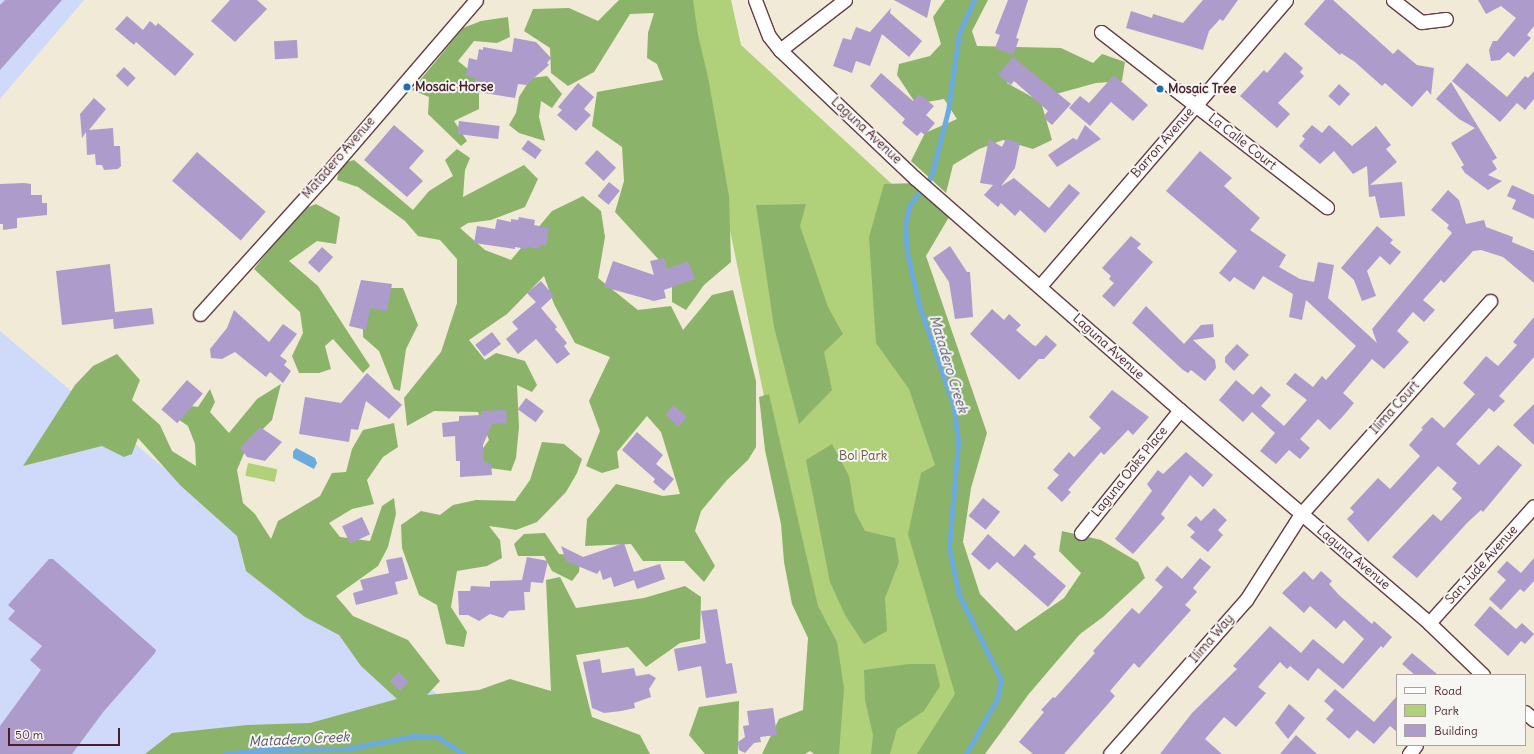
<!DOCTYPE html>
<html>
<head>
<meta charset="utf-8">
<style>
  body { margin:0 }
  #map { position:relative; width:1534px; height:754px; overflow:hidden; background:#f1ead6; font-family:Delius,sans-serif }
  div>[style] { position:absolute }
  .built>* { inset:0; background:#cfdafa }
  .green>* { inset:0; background:#b0d17a; transform-origin:0 0 }
  .forest>* { inset:0; background:#8cb36a }
  .water>* { inset:0; background:#6cabdf }
  .stream>* { height:4.5px; margin:-2.25px; padding:0 2.25px; transform-origin:2.25px; border-radius:2.25px; background:#6cabdf }
  .building>* { inset:0; background:#ad9bcc; transform-origin:0 0 }
  .roads { filter:drop-shadow(1px 0 #633d45) drop-shadow(-1px 0 #633d45) drop-shadow(0 1px #633d45) drop-shadow(0 -1px #633d45) }
  .minor>* { height:13px; margin:-6.5px; padding:0 6.5px; transform-origin:6.5px; border-radius:6.5px; background:#fff }
  .dots>* { width:11px; height:11px; translate:-50% -50%; box-sizing:border-box; border:2px solid #f6f6f2; border-radius:50% }
  span { translate:-50% -50%; white-space:nowrap; text-align:center; line-height:1.15; -webkit-text-stroke:4px #f6f6f2; paint-order:stroke }
  .poi-label { font-size:13px; color:#4a1f2b; font-weight:700 }
  .left { translate:0 -50%; text-align:left }
  .street-label { font-size:13px; color:#4a1f2b }
  .park-label { font-size:13px; color:#695443 }
  .water-label { font-size:14px; color:#56506a; font-style:italic }
  .legend { position:absolute; left:1396px; top:674px; width:130px; height:72px; box-sizing:border-box; background:#f6f6f2; border:1px solid #b1a0a2; margin:0; padding:5px 7px; list-style:none; font-size:12px; color:#4a1f2b }
  .legend li { display:flex; align-items:center; gap:8px; height:20px }
  .legend b { width:20px; border:1px solid #b1a0a2 }
  .scale { position:absolute; left:8px; top:728px; width:112px; height:18px; box-sizing:border-box; border:2px solid #4a1f2b; border-top:0; padding-left:5px; font-size:12px; line-height:14px; white-space:nowrap; color:#4a1f2b; -webkit-text-stroke:3px #f6f6f2; paint-order:stroke }
</style>
</head>
<body>
<div id="map">
  <div class="built">
    <i style="clip-path:polygon(0 0,84px 0,0 99px)"></i>
    <i style="clip-path:polygon(0 331px,76px 395px,510px 754px,0 754px)"></i>
  </div>
  <div class="green">
    <i style="clip-path:polygon(683px 0,731px 0,741px 45px,907px 198px,951px 447px,973px 677px,931px 754px,837px 754px)"></i>
    <i style="left:248px;top:463px;width:30px;height:13px;rotate:12deg"></i>
  </div>
  <div class="forest">
    <i style="clip-path:polygon(619px 0,693px 0,698px 35px,708px 77px,729px 196px,731px 262px,704px 285px,686px 310px,672px 302px,672px 274px,615px 212px,624px 181px,622px 147px,592px 126px,597px 92px,663px 80px,657px 64px,647px 58px,648px 33px,654px 13px,630px 14px,594px 72px,568px 86px,551px 73px,550px 48px,524px 31px,533px 9px,569px 8px,598px 21px)"></i>
    <i style="clip-path:polygon(945px 0,988px 0,972px 31px,977px 46px,1061px 48px,1093px 63px,1102px 54px,1125px 62px,1122px 81px,1096px 83px,1056px 94px,1014px 69px,1007px 83px,1041px 102px,1052px 140px,1033px 149px,1003px 140px,979px 149px,953px 165px,946px 193px,911px 161px,925px 133px,957px 119px,944px 99px,916px 104px,897px 75px,899px 64px,930px 56px,941px 44px,933px 17px)"></i>
    <i style="clip-path:polygon(508px 17px,510px 37px,497px 43px,474px 41px,458px 61px,479px 78px,479px 109px,454px 121px,467px 141px,461px 146px,428px 114px,429px 97px,412px 90px,463px 28px,481px 21px)"></i>
    <i style="clip-path:polygon(547px 76px,562px 94px,552px 108px,541px 101px,539px 117px,545px 141px,519px 133px,509px 125px,516px 113px,519px 97px,531px 78px)"></i>
    <i style="clip-path:polygon(457px 149px,470px 158px,465px 170px,463px 197px,524px 165px,538px 179px,525px 207px,491px 220px,468px 223px,460px 228px,485px 250px,511px 260px,552px 211px,583px 196px,601px 211px,605px 237px,598px 278px,638px 310px,671px 306px,683px 330px,712px 295px,733px 290px,756px 381px,756px 447px,748px 460px,727px 480px,701px 511px,695px 531px,715px 566px,704px 582px,684px 561px,643px 561px,631px 544px,585px 546px,587px 519px,616px 484px,663px 496px,680px 494px,661px 432px,647px 416px,617px 452px,619px 468px,602px 473px,586px 466px,600px 431px,589px 401px,610px 357px,575px 343px,554px 304px,544px 276px,507px 314px,469px 340px,485px 360px,496px 353px,525px 361px,537px 385px,532px 392px,517px 385px,519px 427px,516px 458px,511px 471px,489px 468px,478px 455px,489px 440px,478px 412px,434px 411px,407px 426px,404px 398px,441px 352px,457px 303px,457px 259px,440px 240px,418px 236px,405px 221px,358px 187px,337px 180px,340px 164px,354px 160px,413px 210px,429px 191px,453px 176px,445px 160px)"></i>
    <i style="clip-path:polygon(916px 183px,949px 217px,926px 256px,987px 433px,971px 488px,963px 542px,980px 594px,1016px 631px,1064px 598px,1081px 573px,1059px 551px,1062px 531px,1101px 540px,1138px 562px,1145px 578px,1103px 617px,1080px 634px,1028px 695px,985px 754px,917px 754px,955px 694px,908px 534px,921px 473px,935px 465px,909px 389px,876px 343px,869px 237px,884px 184px)"></i>
    <i style="clip-path:polygon(316px 204px,340px 217px,336px 244px,317px 241px,289px 261px,318px 286px,370px 366px,363px 373px,333px 339px,325px 346px,331px 369px,319px 373px,299px 373px,292px 356px,303px 333px,300px 312px,254px 269px,301px 210px)"></i>
    <i style="clip-path:polygon(806px 204px,800px 226px,828px 307px,843px 334px,824px 352px,832px 390px,799px 424px,774px 327px,756px 205px)"></i>
    <i style="clip-path:polygon(371px 288px,403px 288px,418px 325px,406px 349px,400px 391px,394px 389px,379px 351px,363px 337px,363px 311px)"></i>
    <i style="clip-path:polygon(117px 354px,140px 380px,132px 400px,160px 425px,172px 451px,196px 466px,195px 444px,188px 426px,175px 417px,184px 405px,198px 407px,210px 389px,215px 402px,210px 412px,229px 433px,257px 399px,281px 384px,272px 420px,248px 444px,237px 470px,243px 503px,255px 514px,271px 539px,278px 521px,320px 496px,332px 473px,346px 472px,352px 449px,363px 430px,394px 423px,398px 447px,383px 457px,367px 480px,374px 504px,352px 509px,329px 523px,340px 537px,370px 541px,382px 506px,394px 498px,396px 514px,388px 547px,378px 566px,336px 596px,353px 616px,408px 640px,440px 681px,427px 695px,479px 690px,510px 679px,551px 691px,546px 580px,560px 577px,576px 608px,644px 598px,685px 586px,701px 597px,700px 639px,680px 643px,646px 667px,628px 647px,576px 655px,592px 717px,640px 735px,650px 754px,145px 754px,172px 733px,247px 725px,310px 723px,397px 699px,361px 666px,339px 635px,305px 617px,246px 571px,237px 536px,181px 486px,138px 438px,132px 454px,124px 457px,102px 446px,23px 466px,75px 385px,93px 366px)"></i>
    <i style="clip-path:polygon(769px 394px,818px 606px,837px 642px,844px 688px,839px 754px,814px 754px,810px 751px,805px 754px,762px 754px,779px 719px,803px 710px,808px 638px,792px 604px,784px 562px,781px 524px,765px 450px,759px 397px)"></i>
    <i style="clip-path:polygon(542px 442px,564px 444px,582px 459px,577px 473px,566px 492px,537px 522px,516px 530px,489px 526px,500px 540px,502px 558px,487px 566px,457px 571px,451px 607px,467px 632px,464px 647px,446px 644px,437px 605px,419px 595px,402px 548px,401px 525px,421px 511px,440px 515px,453px 505px,476px 500px,515px 501px,530px 480px)"></i>
    <i style="clip-path:polygon(832px 444px,849px 476px,855px 512px,865px 531px,895px 538px,899px 562px,885px 598px,887px 631px,864px 644px,845px 615px,830px 582px,806px 460px)"></i>
    <i style="clip-path:polygon(545px 533px,559px 554px,569px 555px,580px 561px,579px 572px,572px 581px,552px 571px,544px 556px,518px 556px,514px 544px,524px 534px)"></i>
    <i style="clip-path:polygon(909px 664px,935px 664px,940px 686px,924px 711px,897px 729px,890px 754px,871px 754px,873px 735px,865px 700px,864px 670px)"></i>
    <i style="clip-path:polygon(739px 701px,738px 754px,705px 754px,689px 735px,699px 707px)"></i>
  </div>
  <div class="water">
    <i style="clip-path:polygon(296px 448px,315px 458px,317px 463px,314px 469px,293px 458px,293px 452px)"></i>
  </div>
  <div class="stream">
    <i style="left:225px;top:754px;width:37px;rotate:-6deg"></i>
    <i style="left:262px;top:750px;width:85px;rotate:-0.7deg"></i>
    <i style="left:347px;top:749px;width:67px;rotate:-11.1deg"></i>
    <i style="left:413px;top:736px;width:25px;rotate:2deg"></i>
    <i style="left:438px;top:737px;width:30px;rotate:34deg"></i>
    <i style="left:966px;top:754px;width:63px;rotate:-60.6deg"></i>
    <i style="left:997px;top:699px;width:19px;rotate:-78deg"></i>
    <i style="left:1001px;top:680px;width:95px;rotate:-116.3deg"></i>
    <i style="left:959px;top:595px;width:48px;rotate:-102deg"></i>
    <i style="left:949px;top:548px;width:106px;rotate:-85.1deg"></i>
    <i style="left:958px;top:442px;width:38px;rotate:-97deg"></i>
    <i style="left:953px;top:404px;width:105px;rotate:-109deg"></i>
    <i style="left:919px;top:305px;width:53px;rotate:-103deg"></i>
    <i style="left:907px;top:253px;width:27px;rotate:-94deg"></i>
    <i style="left:905px;top:226px;width:20px;rotate:-79deg"></i>
    <i style="left:909px;top:206px;width:36px;rotate:-53deg"></i>
    <i style="left:931px;top:177px;width:68px;rotate:-75.6deg"></i>
    <i style="left:948px;top:111px;width:78px;rotate:-81.9deg"></i>
    <i style="left:959px;top:34px;width:37px;rotate:-66deg"></i>
  </div>
  <div class="building">
    <i style="clip-path:polygon(5px 0,62px 0,0 70px,0 5px)"></i>
    <i style="clip-path:polygon(230px 0,257px 0,267px 9px,235px 42px,211px 21px)"></i>
    <i style="clip-path:polygon(894px 0,931px 0,927px 18px)"></i>
    <i style="clip-path:polygon(1008px 0,1028px 0,1016px 38px,1019px 39px,1013px 55px,995px 48px,1000px 35px,995px 33px)"></i>
    <i style="clip-path:polygon(1203px 0,1238px 0,1223px 21px,1220px 19px,1209px 31px,1203px 50px,1126px 28px,1131px 11px,1152px 18px,1153px 14px,1183px 23px)"></i>
    <i style="clip-path:polygon(1325px 0,1333px 0,1393px 54px,1398px 49px,1417px 65px,1434px 68px,1431px 95px,1427px 90px,1412px 107px,1385px 83px,1382px 86px,1355px 62px,1341px 53px,1340px 55px,1304px 24px)"></i>
    <i style="clip-path:polygon(1478px 0,1534px 0,1534px 26px,1527px 35px,1531px 38px,1514px 57px,1508px 52px,1500px 60px,1491px 61px,1489px 50px,1493px 41px,1497px 41px,1516px 18px,1501px 6px,1486px 14px)"></i>
    <i style="clip-path:polygon(891px 8px,890px 13px,922px 41px,909px 57px,882px 34px,870px 66px,856px 61px,852px 73px,833px 66px,843px 38px,851px 40px,856px 27px,870px 32px)"></i>
    <i style="clip-path:polygon(127px 16px,143px 30px,150px 21px,156px 26px,158px 23px,194px 54px,175px 76px,136px 42px,134px 45px,115px 29px)"></i>
    <i style="clip-path:polygon(514px 38px,536px 42px,551px 58px,547px 63px,549px 65px,526px 85px,518px 84px,515px 98px,472px 91px,475px 78px,466px 76px,469px 58px,477px 60px,479px 49px,483px 50px,483px 47px,512px 52px)"></i>
    <i style="left:297px;top:40px;width:18px;height:23px;rotate:87deg"></i>
    <i style="clip-path:polygon(1285px 52px,1303px 68px,1300px 72px,1304px 76px,1278px 103px,1290px 114px,1277px 128px,1240px 96px,1264px 70px,1267px 73px)"></i>
    <i style="clip-path:polygon(1013px 57px,1071px 104px,1052px 125px,1043px 117px,1048px 111px,1014px 81px,1011px 85px,998px 75px)"></i>
    <i style="clip-path:polygon(1467px 63px,1507px 97px,1525px 76px,1528px 78px,1534px 71px,1534px 99px,1525px 110px,1517px 103px,1500px 122px,1452px 81px)"></i>
    <i style="left:124px;top:67px;width:16px;height:12px;rotate:43deg"></i>
    <i style="clip-path:polygon(881px 73px,913px 101px,919px 94px,934px 106px,926px 115px,935px 123px,925px 135px,921px 132px,917px 136px,902px 123px,905px 119px,870px 86px)"></i>
    <i style="clip-path:polygon(1114px 75px,1148px 105px,1133px 121px,1111px 102px,1090px 126px,1069px 108px,1080px 96px,1089px 103px)"></i>
    <i style="clip-path:polygon(1451px 82px,1497px 158px,1492px 161px,1497px 169px,1488px 175px,1502px 181px,1488px 190px,1465px 173px,1461px 167px,1464px 165px,1451px 143px,1475px 128px,1459px 119px,1436px 99px)"></i>
    <i style="clip-path:polygon(578px 83px,594px 97px,584px 109px,591px 115px,576px 131px,557px 115px,562px 110px,558px 107px)"></i>
    <i style="left:1339px;top:84px;width:15px;height:16px;rotate:42deg"></i>
    <i style="clip-path:polygon(94px 98px,106px 109px,89px 130px,113px 128px,114px 146px,120px 146px,121px 166px,118px 169px,104px 170px,102px 165px,96px 165px,95px 154px,87px 155px,86px 132px,82px 138px,80px 114px)"></i>
    <i style="left:459px;top:121px;width:41px;height:13px;rotate:7deg"></i>
    <i style="clip-path:polygon(394px 125px,424px 151px,409px 168px,423px 181px,407px 197px,364px 160px)"></i>
    <i style="clip-path:polygon(1085px 125px,1101px 139px,1057px 167px,1048px 155px,1073px 138px,1077px 140px)"></i>
    <i style="clip-path:polygon(1312px 125px,1322px 133px,1329px 125px,1352px 146px,1376px 126px,1391px 145px,1386px 149px,1397px 162px,1370px 185px,1402px 182px,1405px 216px,1380px 218px,1375px 196px,1369px 197px,1367px 166px,1353px 174px,1334px 151px,1320px 164px,1299px 146px,1305px 139px,1302px 136px)"></i>
    <i style="clip-path:polygon(989px 139px,1002px 147px,1006px 139px,1020px 143px,1015px 168px,1001px 186px,1014px 178px,1049px 208px,1069px 184px,1080px 193px,1045px 233px,1020px 210px,1015px 216px,1001px 203px,998px 207px,984px 195px,993px 185px,980px 183px)"></i>
    <i style="left:528px;top:140px;width:17px;height:11px;rotate:36deg"></i>
    <i style="left:597px;top:150px;width:26px;height:18px;rotate:43deg"></i>
    <i style="clip-path:polygon(1200px 151px,1232px 178px,1224px 186px,1260px 218px,1250px 230px,1286px 255px,1279px 267px,1300px 279px,1314px 282px,1318px 262px,1334px 265px,1328px 298px,1377px 343px,1372px 329px,1452px 233px,1447px 228px,1449px 225px,1431px 210px,1448px 190px,1459px 200px,1466px 224px,1484px 220px,1486px 227px,1513px 237px,1512px 242px,1534px 251px,1534px 283px,1503px 257px,1481px 250px,1473px 251px,1444px 283px,1441px 280px,1423px 300px,1435px 310px,1424px 322px,1413px 312px,1397px 331px,1409px 342px,1384px 369px,1372px 359px,1343px 393px,1354px 403px,1344px 415px,1330px 430px,1318px 419px,1300px 439px,1310px 448px,1300px 459px,1289px 450px,1276px 464px,1260px 451px,1275px 433px,1252px 412px,1243px 422px,1219px 400px,1236px 380px,1253px 395px,1261px 386px,1271px 395px,1261px 406px,1284px 426px,1307px 400px,1286px 384px,1295px 373px,1313px 387px,1322px 376px,1326px 380px,1356px 346px,1306px 300px,1302px 320px,1289px 317px,1293px 294px,1263px 276px,1254px 290px,1234px 277px,1230px 282px,1219px 273px,1237px 251px,1166px 191px)"></i>
    <i style="left:197px;top:152px;width:91px;height:38px;rotate:41deg"></i>
    <i style="left:609px;top:182px;width:14px;height:18px;rotate:39deg"></i>
    <i style="clip-path:polygon(24px 183px,31px 184px,31px 195px,42px 195px,42px 203px,47px 203px,47px 215px,17px 218px,17px 228px,3px 230px,3px 224px,0 224px,0 184px)"></i>
    <i style="clip-path:polygon(1512px 185px,1534px 195px,1534px 219px,1512px 209px,1516px 200px,1507px 196px)"></i>
    <i style="clip-path:polygon(519px 217px,535px 220px,534px 225px,549px 228px,546px 246px,540px 245px,539px 249px,528px 247px,527px 249px,515px 247px,515px 249px,474px 243px,477px 226px,495px 229px,497px 219px,511px 222px,511px 219px,518px 220px)"></i>
    <i style="clip-path:polygon(1377px 226px,1393px 240px,1390px 243px,1401px 252px,1390px 265px,1380px 256px,1367px 271px,1376px 296px,1362px 301px,1354px 280px,1341px 268px)"></i>
    <i style="clip-path:polygon(1131px 236px,1141px 244px,1137px 248px,1153px 262px,1114px 307px,1102px 296px,1114px 283px,1109px 279px,1111px 276px,1102px 268px)"></i>
    <i style="clip-path:polygon(950px 246px,967px 272px,970px 272px,973px 317px,955px 319px,949px 282px,933px 258px)"></i>
    <i style="left:322px;top:247px;width:15px;height:21px;rotate:42deg"></i>
    <i style="clip-path:polygon(664px 258px,667px 269px,688px 261px,695px 279px,664px 290px,666px 298px,654px 301px,604px 287px,613px 261px,654px 275px,650px 261px)"></i>
    <i style="clip-path:polygon(110px 264px,115px 312px,152px 308px,154px 324px,114px 329px,113px 319px,62px 325px,56px 271px)"></i>
    <i style="clip-path:polygon(361px 280px,392px 284px,387px 311px,370px 308px,366px 330px,349px 326px)"></i>
    <i style="clip-path:polygon(541px 281px,554px 296px,541px 308px,557px 327px,555px 329px,567px 343px,564px 346px,570px 354px,557px 364px,536px 339px,518px 354px,506px 339px,518px 329px,512px 322px,536px 302px,527px 293px)"></i>
    <i style="clip-path:polygon(1146px 306px,1184px 344px,1201px 325px,1213px 324px,1214px 337px,1193px 340px,1215px 360px,1216px 368px,1205px 381px,1191px 370px,1188px 373px,1183px 370px,1132px 323px)"></i>
    <i style="clip-path:polygon(992px 309px,1004px 320px,1009px 314px,1021px 325px,1016px 330px,1033px 345px,1036px 346px,1046px 335px,1057px 345px,1044px 359px,1039px 359px,1019px 380px,970px 334px)"></i>
    <i style="clip-path:polygon(234px 310px,269px 342px,283px 324px,297px 334px,280px 356px,287px 361px,284px 365px,291px 371px,283px 383px,270px 372px,266px 377px,235px 352px,222px 359px,211px 358px,210px 349px,227px 328px)"></i>
    <i style="clip-path:polygon(1534px 317px,1534px 357px,1499px 396px,1505px 401px,1494px 412px,1489px 408px,1456px 444px,1479px 465px,1498px 445px,1522px 465px,1483px 512px,1481px 510px,1467px 523px,1417px 578px,1392px 557px,1433px 514px,1441px 521px,1462px 498px,1452px 489px,1457px 483px,1438px 466px,1368px 542px,1347px 519px,1354px 512px,1350px 508px,1378px 478px,1390px 489px,1420px 456px,1409px 445px,1423px 429px,1421px 428px,1432px 417px,1444px 428px,1475px 394px,1463px 383px,1486px 356px,1498px 366px,1517px 345px,1513px 342px)"></i>
    <i style="left:492px;top:332px;width:15px;height:21px;rotate:53deg"></i>
    <i style="clip-path:polygon(1237px 344px,1249px 355px,1234px 371px,1225px 362px,1225px 357px)"></i>
    <i style="clip-path:polygon(367px 373px,402px 405px,389px 419px,366px 401px,358px 430px,351px 429px,349px 442px,299px 434px,305px 397px,341px 403px)"></i>
    <i style="left:187px;top:380px;width:21px;height:39px;rotate:41deg"></i>
    <i style="clip-path:polygon(1112px 390px,1149px 417px,1133px 435px,1128px 430px,1104px 455px,1101px 452px,1068px 490px,1071px 492px,1062px 502px,1047px 488px,1059px 475px,1053px 470px,1069px 452px,1074px 457px,1101px 428px,1089px 417px)"></i>
    <i style="left:526px;top:398px;width:22px;height:14px;rotate:36deg"></i>
    <i style="clip-path:polygon(1534px 404px,1534px 445px,1513px 425px)"></i>
    <i style="left:674px;top:405px;width:18px;height:13px;rotate:43deg"></i>
    <i style="clip-path:polygon(506px 410px,507px 423px,492px 424px,483px 445px,484px 462px,491px 464px,492px 475px,460px 477px,460px 461px,456px 461px,455px 436px,443px 437px,442px 423px,459px 421px,459px 416px,481px 415px,481px 411px)"></i>
    <i style="clip-path:polygon(260px 427px,282px 442px,265px 461px,247px 457px,240px 448px)"></i>
    <i style="clip-path:polygon(637px 432px,663px 455px,656px 464px,674px 479px,664px 491px,653px 482px,655px 479px,622px 450px)"></i>
    <i style="clip-path:polygon(1186px 452px,1213px 475px,1203px 487px,1190px 475px,1161px 514px,1165px 518px,1133px 554px,1115px 539px,1152px 491px,1147px 484px,1158px 470px,1163px 474px)"></i>
    <i style="left:983px;top:498px;width:22px;height:23px;rotate:39deg"></i>
    <i style="clip-path:polygon(1214px 508px,1227px 520px,1218px 530px,1223px 535px,1208px 552px,1190px 537px,1195px 532px,1187px 525px,1196px 516px,1201px 521px)"></i>
    <i style="left:362px;top:517px;width:19px;height:22px;rotate:65deg"></i>
    <i style="clip-path:polygon(988px 534px,1014px 557px,1025px 544px,1036px 554px,1033px 557px,1066px 586px,1048px 607px,997px 562px,989px 570px,971px 554px)"></i>
    <i style="clip-path:polygon(624px 543px,634px 572px,660px 564px,665px 579px,637px 589px,634px 580px,614px 587px,611px 577px,603px 580px,600px 570px,597px 574px,566px 561px,561px 546px,583px 557px)"></i>
    <i style="clip-path:polygon(402px 557px,408px 579px,395px 582px,398px 594px,356px 605px,353px 593px,363px 590px,360px 580px,389px 573px,386px 560px)"></i>
    <i style="clip-path:polygon(527px 557px,548px 561px,543px 583px,531px 582px,530px 592px,524px 592px,525px 610px,509px 611px,503px 618px,490px 614px,479px 621px,468px 615px,459px 615px,458px 591px,470px 591px,471px 586px,490px 587px,490px 581px,522px 580px)"></i>
    <i style="clip-path:polygon(1200px 558px,1211px 567px,1193px 588px,1197px 592px,1185px 605px,1191px 610px,1139px 668px,1134px 663px,1110px 691px,1115px 696px,1064px 754px,1033px 754px,1019px 742px,1044px 712px,1041px 710px,1053px 697px,1055px 698px,1095px 653px,1093px 651px,1132px 608px,1139px 614px,1163px 587px,1155px 580px,1167px 566px,1182px 579px)"></i>
    <i style="clip-path:polygon(1534px 558px,1534px 581px,1524px 592px,1520px 589px,1501px 610px,1489px 599px,1506px 580px,1497px 572px,1507px 561px,1521px 573px)"></i>
    <i style="clip-path:polygon(49px 559px,53px 559px,156px 650px,155px 653px,104px 711px,72px 754px,0 754px,0 726px,41px 670px,30px 660px,42px 646px,8px 619px,15px 611px,8px 605px)"></i>
    <i style="clip-path:polygon(1304px 571px,1313px 580px,1321px 571px,1332px 581px,1329px 584px,1339px 595px,1372px 624px,1374px 621px,1392px 637px,1383px 648px,1381px 646px,1343px 689px,1318px 668px,1308px 681px,1290px 666px,1287px 669px,1280px 662px,1258px 687px,1266px 693px,1236px 727px,1224px 717px,1205px 739px,1222px 754px,1160px 754px,1192px 713px,1237px 669px,1233px 666px,1270px 626px,1301px 653px,1313px 639px,1343px 664px,1364px 639px,1344px 620px,1336px 629px,1310px 606px,1304px 613px,1282px 593px)"></i>
    <i style="clip-path:polygon(1490px 606px,1516px 629px,1522px 623px,1534px 634px,1525px 644px,1521px 641px,1508px 656px,1474px 625px)"></i>
    <i style="clip-path:polygon(717px 609px,726px 664px,732px 663px,737px 693px,706px 698px,701px 666px,678px 671px,674px 649px,706px 643px,701px 611px)"></i>
    <i style="clip-path:polygon(1412px 653px,1424px 663px,1438px 675px,1415px 675px,1402px 664px)"></i>
    <i style="clip-path:polygon(600px 659px,602px 673px,634px 668px,636px 676px,649px 674px,656px 678px,649px 689px,651px 697px,634px 703px,635px 708px,621px 711px,604px 713px,592px 708px,583px 662px)"></i>
    <i style="left:399px;top:672px;width:14px;height:13px;rotate:45deg"></i>
    <i style="clip-path:polygon(1335px 689px,1374px 722px,1397px 696px,1397px 732px,1390px 726px,1374px 744px,1357px 730px,1349px 739px,1326px 719px,1334px 710px,1324px 701px)"></i>
    <i style="clip-path:polygon(1289px 704px,1305px 718px,1288px 739px,1275px 723px)"></i>
    <i style="clip-path:polygon(773px 708px,777px 735px,760px 737px,761px 742px,754px 743px,745px 753px,739px 750px,738px 742px,745px 737px,743px 726px,749px 725px,747px 711px)"></i>
    <i style="clip-path:polygon(1296px 735px,1317px 754px,1280px 754px)"></i>
  </div>
  <div class="roads">
    <div class="minor">
      <i style="left:755px;top:0;width:39px;rotate:69deg"></i>
      <i style="left:769px;top:36px;width:18px;rotate:52deg"></i>
      <i style="left:780px;top:50px;width:187px;rotate:43.5deg"></i>
      <i style="left:916px;top:179px;width:351px;rotate:41.2deg"></i>
      <i style="left:1180px;top:410px;width:328px;rotate:40.5deg"></i>
      <i style="left:1429px;top:623px;width:75px;rotate:43.9deg"></i>
      <i style="left:1393px;top:0;width:36px;rotate:38deg"></i>
      <i style="left:1421px;top:22px;width:25px;rotate:-7deg"></i>
      <i style="left:1101px;top:32px;width:286px;rotate:37.8deg"></i>
      <i style="left:780px;top:50px;width:82px;rotate:-37.6deg"></i>
      <i style="left:1040px;top:286px;width:377px;rotate:-49.3deg"></i>
      <i style="left:200px;top:314px;width:182px;rotate:-47.9deg"></i>
      <i style="left:322px;top:179px;width:236px;rotate:-49.3deg"></i>
      <i style="left:1081px;top:533px;width:158px;rotate:-51.2deg"></i>
      <i style="left:1429px;top:623px;width:157px;rotate:-48.1deg"></i>
      <i style="left:1525px;top:712px;width:12px;rotate:42deg"></i>
      <i style="left:1110px;top:754px;width:205px;rotate:-48.6deg"></i>
      <i style="left:1246px;top:600px;width:102px;rotate:-57.4deg"></i>
      <i style="left:1301px;top:514px;width:285px;rotate:-48.4deg"></i>
      <i style="left:1409px;top:754px;width:11px;rotate:-52deg"></i>
    </div>
  </div>
  <div class="dots">
    <i style="left:407px;top:87px;background:#1f6fb2"></i>
    <i style="left:1160px;top:89px;background:#1f6fb2"></i>
  </div>
  <div class="poi-label">
    <span class="left" style="left:415px;top:87px">Mosaic Horse</span>
    <span class="left" style="left:1168px;top:89px">Mosaic Tree</span>
  </div>
  <div class="street-label">
    <span style="left:866px;top:131px;rotate:43deg">Laguna Avenue</span>
    <span style="left:1242px;top:142px;rotate:38deg">La Calle Court</span>
    <span style="left:1163px;top:143px;rotate:-49deg">Barron Avenue</span>
    <span style="left:339px;top:158px;rotate:-49deg">Matadero Avenue</span>
    <span style="left:1108px;top:347px;rotate:42deg">Laguna Avenue</span>
    <span style="left:1395px;top:408px;rotate:-48deg">Ilima Court</span>
    <span style="left:1130px;top:472px;rotate:-51deg">Laguna Oaks Place</span>
    <span style="left:1353px;top:558px;rotate:40deg">Laguna Avenue</span>
    <span style="left:1482px;top:565px;rotate:-48deg">San Jude Avenue</span>
    <span style="left:1212px;top:639px;rotate:-49deg">Ilima Way</span>
  </div>
  <div class="park-label">
    <span style="left:863px;top:456px">Bol Park</span>
  </div>
  <div class="water-label">
    <span style="left:949px;top:364px;rotate:73deg">Matadero Creek</span>
    <span style="left:299px;top:739px;rotate:-3deg">Matadero Creek</span>
  </div>
  <ul class="legend">
  <li><b style="height:5px;background:#fff"></b>Road</li>
  <li><b style="height:11px;background:#b0d17a"></b>Park</li>
  <li><b style="height:11px;background:#ad9bcc"></b>Building</li>
  </ul>
  <div class="scale">50 m</div>
</div>
</body>
</html>
